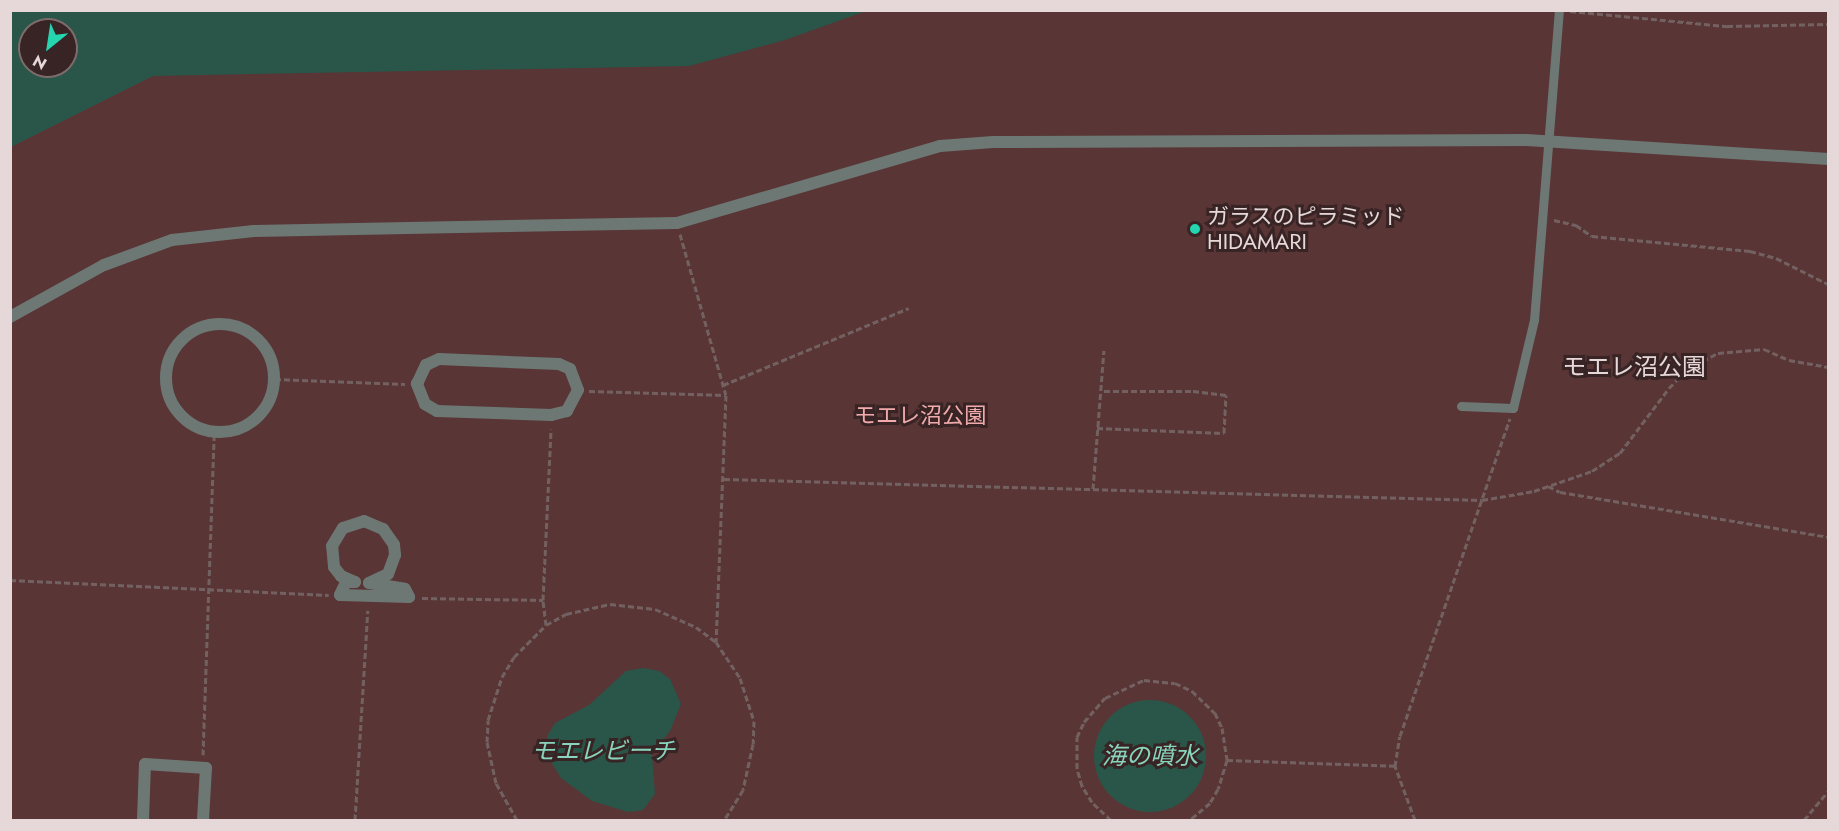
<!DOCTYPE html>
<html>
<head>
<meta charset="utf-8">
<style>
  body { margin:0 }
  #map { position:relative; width:1839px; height:831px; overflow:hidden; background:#382424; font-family:Jost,"Noto Sans JP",sans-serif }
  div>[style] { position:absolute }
  .green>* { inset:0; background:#593536 }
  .water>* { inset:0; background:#2a5549 }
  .round { border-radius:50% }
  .path>* { height:3px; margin-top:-1.5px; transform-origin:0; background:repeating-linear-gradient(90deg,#736161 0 6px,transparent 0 9px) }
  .service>* { height:9px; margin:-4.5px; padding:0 4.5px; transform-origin:4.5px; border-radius:4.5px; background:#6d7874 }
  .pedestrian>* { height:12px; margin:-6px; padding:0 6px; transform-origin:6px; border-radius:6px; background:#6d7874 }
  .pedestrian>.ring { margin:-6px; padding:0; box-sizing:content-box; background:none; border:12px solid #6d7874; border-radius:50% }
  .dots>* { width:16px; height:16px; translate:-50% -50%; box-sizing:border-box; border:3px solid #382424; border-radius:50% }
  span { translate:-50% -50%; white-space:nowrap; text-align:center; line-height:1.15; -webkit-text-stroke:6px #382424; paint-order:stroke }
  .poi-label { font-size:22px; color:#e6d8d8 }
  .left { translate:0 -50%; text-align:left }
  .park-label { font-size:22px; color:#f0aaac }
  .neighbourhood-label { font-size:24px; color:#e6d8d8 }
  .water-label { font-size:24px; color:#88d4bd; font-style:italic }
  .frame { position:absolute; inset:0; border:12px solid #e6d8d8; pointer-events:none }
  .north { position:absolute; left:18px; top:18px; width:60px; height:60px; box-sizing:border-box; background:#382424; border:2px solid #7e6c6c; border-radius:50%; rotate:210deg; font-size:16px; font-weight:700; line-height:24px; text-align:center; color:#e6d8d8 }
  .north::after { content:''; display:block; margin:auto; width:21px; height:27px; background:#24d5af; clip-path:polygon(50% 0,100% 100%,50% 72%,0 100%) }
</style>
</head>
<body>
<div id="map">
  <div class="green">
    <i style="clip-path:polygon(evenodd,10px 11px,1828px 11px,1828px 820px,11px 820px,10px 11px,30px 30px,66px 30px,66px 66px,30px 66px,30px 30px)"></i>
  </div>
  <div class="water">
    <i style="clip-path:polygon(evenodd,11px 10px,866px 10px,866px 11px,785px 40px,689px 66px,153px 76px,11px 147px,11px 10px,30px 30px,66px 30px,66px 66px,30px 66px,30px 30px)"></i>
    <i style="clip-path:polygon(643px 668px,659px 671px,670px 679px,681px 704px,670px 731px,652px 754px,655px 794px,643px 810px,628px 812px,592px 801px,561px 778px,551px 762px,547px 736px,555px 723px,589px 705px,626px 671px)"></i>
    <i class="round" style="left:1094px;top:700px;width:112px;height:112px"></i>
  </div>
  <div class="path">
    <i style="left:1570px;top:11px;width:158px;rotate:5.5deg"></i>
    <i style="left:1727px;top:26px;width:101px;rotate:-1.1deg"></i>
    <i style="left:1554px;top:220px;width:23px;rotate:13deg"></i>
    <i style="left:1576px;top:225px;width:19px;rotate:35deg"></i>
    <i style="left:1592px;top:236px;width:159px;rotate:5.4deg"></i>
    <i style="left:1750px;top:251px;width:27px;rotate:15deg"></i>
    <i style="left:1776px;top:258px;width:58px;rotate:26.6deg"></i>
    <i style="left:680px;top:234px;width:167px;rotate:74.1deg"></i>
    <i style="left:726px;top:395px;width:247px;rotate:92.3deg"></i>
    <i style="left:275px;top:379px;width:130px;rotate:2.2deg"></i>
    <i style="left:723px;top:385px;width:201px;rotate:-22.5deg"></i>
    <i style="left:589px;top:391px;width:137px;rotate:1.7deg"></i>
    <i style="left:1097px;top:428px;width:127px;rotate:2.3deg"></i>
    <i style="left:1224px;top:433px;width:38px;rotate:-87deg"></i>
    <i style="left:1226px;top:395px;width:35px;rotate:-173deg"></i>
    <i style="left:1191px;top:391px;width:90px;rotate:180deg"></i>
    <i style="left:724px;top:479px;width:758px;rotate:1.59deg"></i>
    <i style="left:1482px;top:500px;width:53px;rotate:-9.8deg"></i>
    <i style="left:1534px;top:491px;width:61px;rotate:-19deg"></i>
    <i style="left:1592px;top:471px;width:33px;rotate:-33deg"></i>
    <i style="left:1620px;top:453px;width:81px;rotate:-53deg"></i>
    <i style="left:1669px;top:388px;width:25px;rotate:-45deg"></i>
    <i style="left:1687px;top:370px;width:35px;rotate:-29deg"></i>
    <i style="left:1718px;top:353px;width:46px;rotate:-5deg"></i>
    <i style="left:1764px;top:349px;width:27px;rotate:24deg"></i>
    <i style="left:1789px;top:360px;width:40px;rotate:10deg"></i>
    <i style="left:1548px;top:486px;width:13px;rotate:27deg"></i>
    <i style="left:1560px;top:492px;width:272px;rotate:9.5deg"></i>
    <i style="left:1093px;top:489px;width:139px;rotate:-85.5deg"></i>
    <i style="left:10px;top:580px;width:319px;rotate:2.7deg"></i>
    <i style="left:422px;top:598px;width:121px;rotate:0.9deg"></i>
    <i style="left:546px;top:625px;width:25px;rotate:-97deg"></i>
    <i style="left:543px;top:600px;width:171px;rotate:-87.3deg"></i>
    <i style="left:203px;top:755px;width:322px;rotate:-88deg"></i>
    <i style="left:1227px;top:760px;width:168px;rotate:2deg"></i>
    <i style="left:355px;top:820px;width:210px;rotate:-86.5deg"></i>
    <i style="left:517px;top:820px;width:43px;rotate:-119.6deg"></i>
    <i style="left:496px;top:783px;width:42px;rotate:-102.4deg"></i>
    <i style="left:487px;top:742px;width:22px;rotate:-87deg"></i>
    <i style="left:488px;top:720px;width:45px;rotate:-72deg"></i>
    <i style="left:502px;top:677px;width:23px;rotate:-59deg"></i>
    <i style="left:514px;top:657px;width:45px;rotate:-45deg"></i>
    <i style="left:546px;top:625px;width:23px;rotate:-29deg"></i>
    <i style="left:566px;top:614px;width:45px;rotate:-12.8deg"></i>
    <i style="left:610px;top:604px;width:45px;rotate:6.3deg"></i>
    <i style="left:655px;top:609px;width:45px;rotate:23.7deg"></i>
    <i style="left:696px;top:627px;width:25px;rotate:37deg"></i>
    <i style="left:716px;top:642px;width:43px;rotate:56.3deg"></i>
    <i style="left:740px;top:678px;width:45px;rotate:72deg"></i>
    <i style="left:754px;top:721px;width:23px;rotate:92deg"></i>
    <i style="left:753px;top:744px;width:47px;rotate:102.3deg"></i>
    <i style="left:743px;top:790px;width:36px;rotate:122deg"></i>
    <i style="left:1111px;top:820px;width:26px;rotate:-137deg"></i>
    <i style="left:1092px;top:802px;width:19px;rotate:-122deg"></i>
    <i style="left:1082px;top:786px;width:18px;rotate:-106deg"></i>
    <i style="left:1077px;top:769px;width:32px;rotate:-90deg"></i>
    <i style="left:1077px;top:737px;width:17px;rotate:-65deg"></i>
    <i style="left:1084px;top:722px;width:32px;rotate:-49deg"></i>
    <i style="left:1105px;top:698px;width:43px;rotate:-24.8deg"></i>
    <i style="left:1144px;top:680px;width:31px;rotate:6deg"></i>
    <i style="left:1175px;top:683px;width:19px;rotate:25deg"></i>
    <i style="left:1192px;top:691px;width:32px;rotate:44deg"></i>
    <i style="left:1215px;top:713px;width:17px;rotate:65deg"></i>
    <i style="left:1222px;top:728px;width:32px;rotate:81deg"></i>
    <i style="left:1227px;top:760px;width:30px;rotate:107deg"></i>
    <i style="left:1218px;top:789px;width:16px;rotate:120deg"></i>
    <i style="left:1210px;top:803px;width:26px;rotate:140deg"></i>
    <i style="left:1415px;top:820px;width:58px;rotate:-110.3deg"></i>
    <i style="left:1395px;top:766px;width:30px;rotate:-81deg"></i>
    <i style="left:1400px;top:736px;width:336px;rotate:-70.9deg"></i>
    <i style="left:1804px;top:820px;width:38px;rotate:-50deg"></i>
  </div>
  <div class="service">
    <i style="left:1461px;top:406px;width:52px;rotate:2.2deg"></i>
    <i style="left:1513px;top:408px;width:90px;rotate:-76.6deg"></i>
    <i style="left:1534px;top:320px;width:311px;rotate:-85.4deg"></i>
  </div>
  <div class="pedestrian">
    <i style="left:10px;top:317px;width:107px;rotate:-29deg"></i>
    <i style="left:104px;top:265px;width:72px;rotate:-20.2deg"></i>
    <i style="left:172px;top:240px;width:82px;rotate:-6.3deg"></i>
    <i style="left:254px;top:231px;width:423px;rotate:-1.1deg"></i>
    <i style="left:677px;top:223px;width:274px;rotate:-16.3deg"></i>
    <i style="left:940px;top:146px;width:53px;rotate:-4.3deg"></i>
    <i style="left:993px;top:142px;width:533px;rotate:-0.21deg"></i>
    <i style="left:1526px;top:140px;width:303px;rotate:3.6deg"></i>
    <i class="ring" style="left:166px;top:324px;width:96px;height:96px"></i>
    <i style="left:439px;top:359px;width:120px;rotate:2.4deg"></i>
    <i style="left:559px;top:364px;width:12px;rotate:24deg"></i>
    <i style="left:570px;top:369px;width:22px;rotate:69deg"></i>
    <i style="left:578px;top:390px;width:24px;rotate:118deg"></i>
    <i style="left:567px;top:411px;width:16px;rotate:166deg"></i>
    <i style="left:551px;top:415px;width:114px;rotate:-178deg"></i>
    <i style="left:437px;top:411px;width:14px;rotate:-150deg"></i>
    <i style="left:425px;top:404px;width:22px;rotate:-112deg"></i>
    <i style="left:417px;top:384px;width:21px;rotate:-65deg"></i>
    <i style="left:426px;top:365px;width:14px;rotate:-25deg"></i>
    <i style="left:364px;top:521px;width:21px;rotate:23deg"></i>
    <i style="left:383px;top:529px;width:19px;rotate:55deg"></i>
    <i style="left:394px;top:545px;width:10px;rotate:84deg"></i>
    <i style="left:395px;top:555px;width:20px;rotate:110deg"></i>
    <i style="left:388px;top:574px;width:21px;rotate:155deg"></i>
    <i style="left:369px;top:583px;width:36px;rotate:9deg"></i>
    <i style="left:405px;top:589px;width:9px;rotate:63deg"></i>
    <i style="left:409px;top:597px;width:69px;rotate:-178.3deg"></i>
    <i style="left:340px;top:595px;width:14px;rotate:-65deg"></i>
    <i style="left:346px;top:582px;width:9px"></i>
    <i style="left:355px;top:582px;width:15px;rotate:-157deg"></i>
    <i style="left:341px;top:576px;width:11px;rotate:-128deg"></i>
    <i style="left:334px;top:567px;width:21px;rotate:-95deg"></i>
    <i style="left:332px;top:546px;width:21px;rotate:-59deg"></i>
    <i style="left:343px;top:528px;width:22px;rotate:-18deg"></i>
    <i style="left:143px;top:820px;width:56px;rotate:-88deg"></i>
    <i style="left:145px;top:764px;width:61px;rotate:3.8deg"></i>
    <i style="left:206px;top:768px;width:52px;rotate:93.3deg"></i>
  </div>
  <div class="dots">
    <i style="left:1195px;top:229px;background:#24d5af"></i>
  </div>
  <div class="poi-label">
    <span class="left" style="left:1207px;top:229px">ガラスのピラミッド<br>HIDAMARI</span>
  </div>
  <div class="park-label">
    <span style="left:920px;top:416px">モエレ沼公園</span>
  </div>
  <div class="neighbourhood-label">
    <span style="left:1634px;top:367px">モエレ沼公園</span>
  </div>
  <div class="water-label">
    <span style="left:603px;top:751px">モエレビーチ</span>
    <span style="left:1150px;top:756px">海の噴水</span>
  </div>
  <div class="frame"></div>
  <div class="north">N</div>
</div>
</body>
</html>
